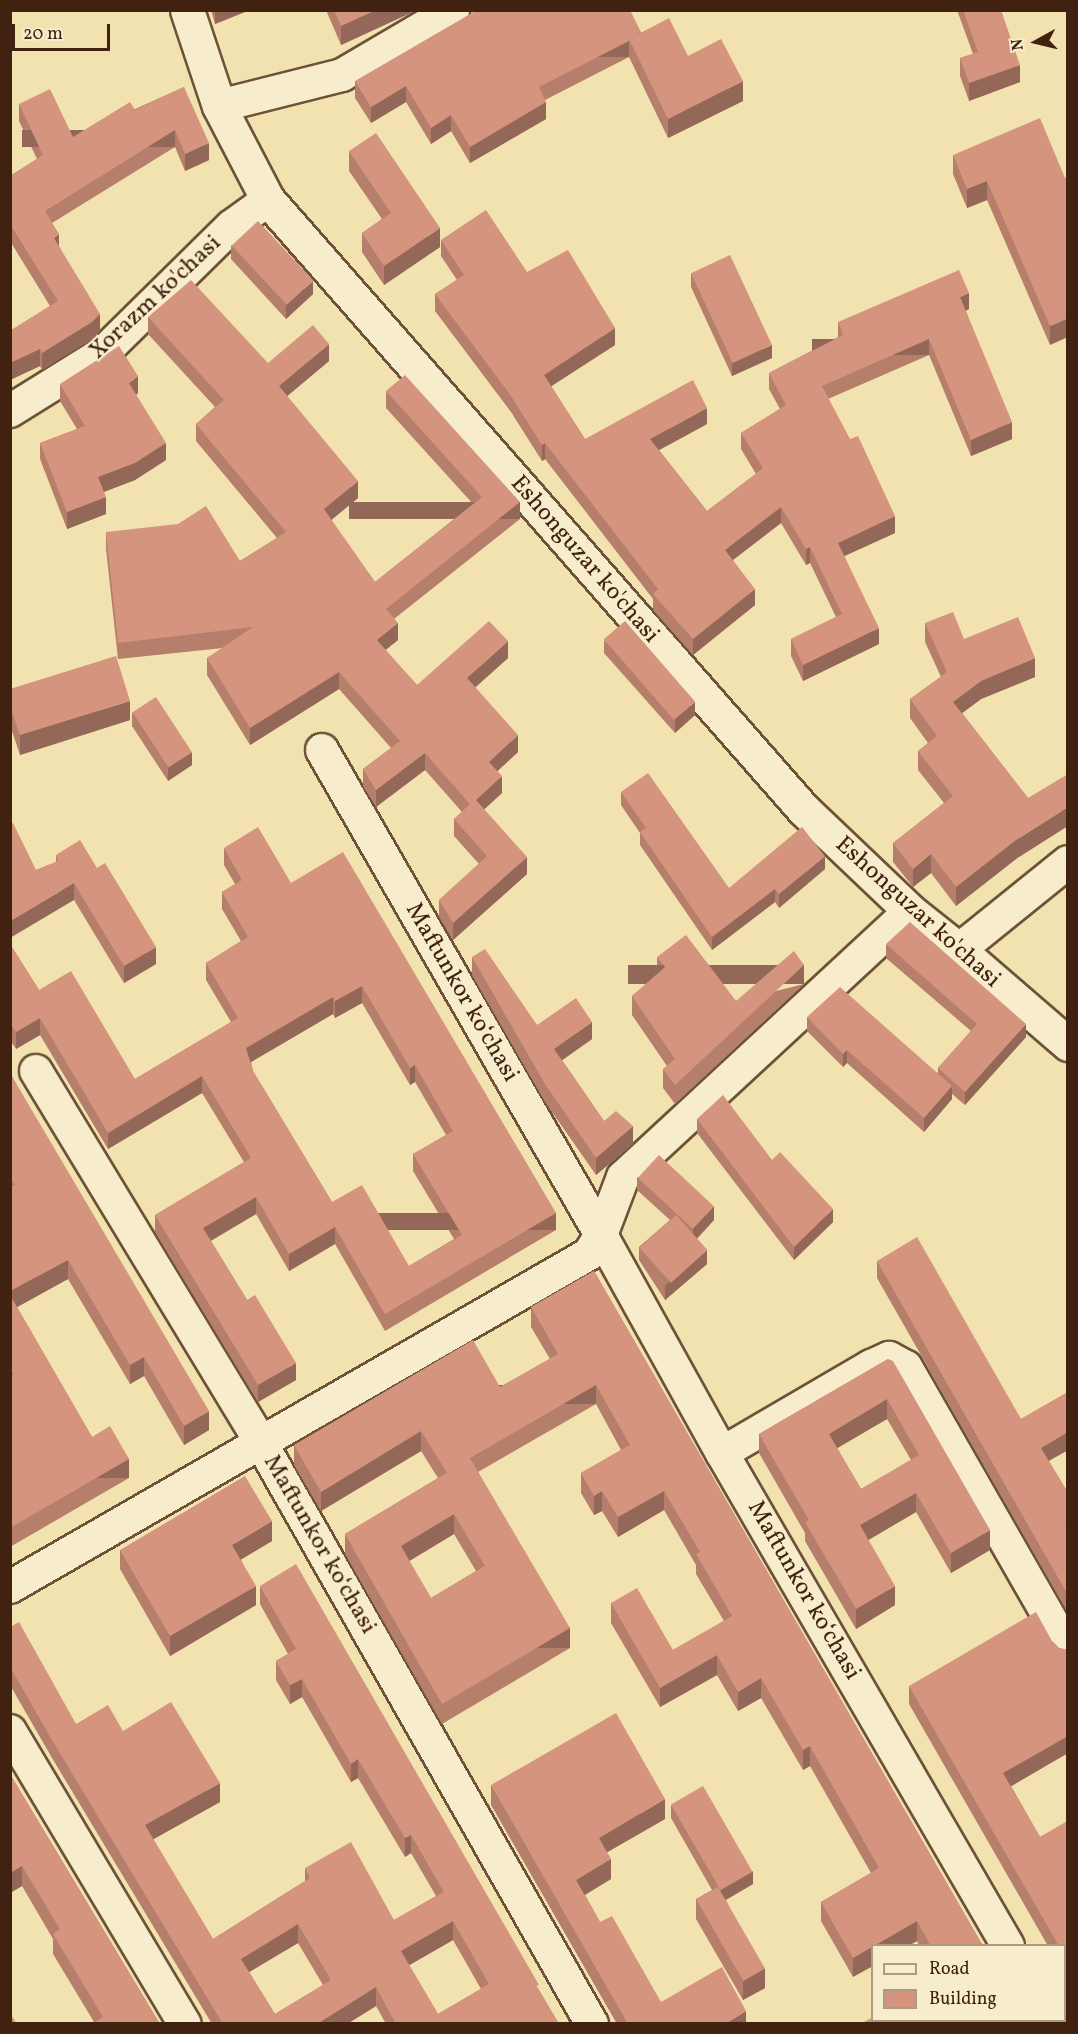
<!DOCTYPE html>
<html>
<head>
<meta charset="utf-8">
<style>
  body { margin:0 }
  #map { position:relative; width:1078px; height:2034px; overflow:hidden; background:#f2e2b0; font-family:Vollkorn,serif }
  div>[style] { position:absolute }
  .roads { filter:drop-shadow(2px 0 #6d5238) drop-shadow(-2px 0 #6d5238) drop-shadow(0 2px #6d5238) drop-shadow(0 -2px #6d5238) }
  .minor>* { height:32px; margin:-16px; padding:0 16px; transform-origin:16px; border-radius:16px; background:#f7eccc }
  .tertiary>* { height:33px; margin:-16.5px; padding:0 16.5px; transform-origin:16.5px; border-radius:16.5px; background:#f7eccc }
  .wall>* { inset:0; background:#b67f6c; transform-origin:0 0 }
  .shaded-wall>* { inset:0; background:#946858; transform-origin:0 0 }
  .building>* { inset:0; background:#d4947d; transform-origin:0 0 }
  span { translate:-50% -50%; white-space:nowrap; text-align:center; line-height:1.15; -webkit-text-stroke:4.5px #f7eccc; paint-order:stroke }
  .street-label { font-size:24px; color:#412210 }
  .frame { position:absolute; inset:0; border:12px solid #412210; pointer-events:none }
  .legend { position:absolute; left:871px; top:1944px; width:195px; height:78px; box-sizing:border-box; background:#f7eccc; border:2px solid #ae9b81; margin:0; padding:8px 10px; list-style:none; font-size:18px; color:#412210 }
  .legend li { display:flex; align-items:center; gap:12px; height:30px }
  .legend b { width:30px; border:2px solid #ae9b81 }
  .north { position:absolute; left:1006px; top:12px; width:60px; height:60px; -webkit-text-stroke:4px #f7eccc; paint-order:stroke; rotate:262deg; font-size:16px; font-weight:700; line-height:24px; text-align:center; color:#412210 }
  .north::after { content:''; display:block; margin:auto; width:21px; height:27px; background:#412210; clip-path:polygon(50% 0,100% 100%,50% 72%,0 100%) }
  .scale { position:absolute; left:12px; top:24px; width:98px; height:27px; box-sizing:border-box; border:3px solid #412210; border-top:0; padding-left:8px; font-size:18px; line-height:21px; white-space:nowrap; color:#412210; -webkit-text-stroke:4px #f7eccc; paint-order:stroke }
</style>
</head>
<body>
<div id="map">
  <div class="roads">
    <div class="minor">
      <i style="left:219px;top:106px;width:127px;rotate:-14.1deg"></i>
      <i style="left:342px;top:75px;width:129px;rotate:-30.4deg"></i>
      <i style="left:10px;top:411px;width:110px;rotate:-31.9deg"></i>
      <i style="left:103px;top:353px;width:181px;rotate:-44.6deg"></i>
      <i style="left:232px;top:226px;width:44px;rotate:-35.8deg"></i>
      <i style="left:322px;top:750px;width:560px;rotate:60.09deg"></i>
      <i style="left:601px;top:1235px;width:249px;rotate:61deg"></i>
      <i style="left:722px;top:1453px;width:570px;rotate:59.88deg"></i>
      <i style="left:959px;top:950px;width:140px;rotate:-38.9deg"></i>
      <i style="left:36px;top:1071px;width:433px;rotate:58.8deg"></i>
      <i style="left:260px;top:1441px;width:671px;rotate:60.34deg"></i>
      <i style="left:722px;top:1453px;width:173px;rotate:-30.3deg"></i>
      <i style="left:871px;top:1366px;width:20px;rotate:-24deg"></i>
      <i style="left:889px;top:1358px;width:19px;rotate:28deg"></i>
      <i style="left:906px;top:1367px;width:326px;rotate:60.2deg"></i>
      <i style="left:10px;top:1587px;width:668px;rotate:-29.9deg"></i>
      <i style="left:589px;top:1254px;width:22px;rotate:-58deg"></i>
      <i style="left:601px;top:1235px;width:62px;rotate:-69.2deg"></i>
      <i style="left:623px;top:1177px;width:391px;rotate:-42.8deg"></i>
      <i style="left:10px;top:1731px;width:341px;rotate:59.2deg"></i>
      <i style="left:1051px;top:2020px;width:4px;rotate:63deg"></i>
    </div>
    <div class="tertiary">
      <i style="left:187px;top:10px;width:101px;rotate:71.6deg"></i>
      <i style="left:219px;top:106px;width:106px;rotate:62.5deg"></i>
      <i style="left:268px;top:200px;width:811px;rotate:48.7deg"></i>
      <i style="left:803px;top:809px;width:148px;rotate:43.6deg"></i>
      <i style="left:910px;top:911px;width:63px;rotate:38.5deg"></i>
      <i style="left:959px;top:950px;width:144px;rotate:40.8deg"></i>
    </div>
  </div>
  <div class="wall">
    <i style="clip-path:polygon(211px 10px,250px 10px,215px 24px)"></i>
    <i style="clip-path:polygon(326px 10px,417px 10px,341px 45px)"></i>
    <i style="clip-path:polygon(957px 10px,1001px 10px,1020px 82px,969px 101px,960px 76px,960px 58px,973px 54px)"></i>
    <i style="clip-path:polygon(641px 32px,688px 56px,743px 101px,668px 138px,629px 57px,545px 100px,546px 119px,470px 163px,451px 131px,431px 144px,406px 102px,371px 123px,355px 98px,355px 81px)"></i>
    <i style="clip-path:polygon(184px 87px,209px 160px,185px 171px,175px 147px,52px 223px,59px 246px,100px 331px,92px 339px,42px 370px,40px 366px,10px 380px,10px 331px,50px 306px,10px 241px,10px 176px,37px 159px,19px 121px,19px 104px,73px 137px)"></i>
    <i style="clip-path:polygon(349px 151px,440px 247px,384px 285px,362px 252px,362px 233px,382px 219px,349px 171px)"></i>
    <i style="clip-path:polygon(953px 155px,1065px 178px,1050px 345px,987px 200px,967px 208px,953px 174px)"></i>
    <i style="clip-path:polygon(441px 240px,527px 272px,615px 345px,551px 386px,585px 439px,707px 424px,659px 450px,707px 511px,756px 474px,741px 449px,741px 433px,780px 409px,769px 389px,769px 373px,838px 337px,838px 322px,969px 309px,966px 311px,1012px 439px,971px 456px,929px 355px,828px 399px,895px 533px,844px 556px,879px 644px,803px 681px,791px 656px,791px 639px,836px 617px,810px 563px,806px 565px,781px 523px,733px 560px,755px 605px,693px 655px,653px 610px,653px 599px,545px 459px,542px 461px,511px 412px,435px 311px,435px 294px,457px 280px,441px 256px)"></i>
    <i style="clip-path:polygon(231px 245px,313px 294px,286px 319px,231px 259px)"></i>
    <i style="clip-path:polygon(691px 273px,772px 358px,732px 376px,691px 287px)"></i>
    <i style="clip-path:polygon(148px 317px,268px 363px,329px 361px,287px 396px,358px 498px,331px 520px,375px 582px,473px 504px,386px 408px,386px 391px,520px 519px,394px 619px,398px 640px,385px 650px,417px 685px,508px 658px,475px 687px,518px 752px,497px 771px,502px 793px,484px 809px,527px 874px,453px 940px,439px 917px,439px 900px,479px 864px,454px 836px,454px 819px,462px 812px,425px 770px,376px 807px,363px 786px,363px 769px,391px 748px,339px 689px,250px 745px,207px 675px,207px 658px,223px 648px,118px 659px,106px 549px,106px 532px,240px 561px,277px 538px,196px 441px,196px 424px,215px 407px,148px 334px)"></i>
    <i style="clip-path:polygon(60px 384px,138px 393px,136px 395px,166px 460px,135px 480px,104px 492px,106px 514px,67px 529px,40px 459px,40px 443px,77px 429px,60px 401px)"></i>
    <i style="clip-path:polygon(925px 623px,964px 639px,1035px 677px,981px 699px,962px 713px,1028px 798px,1016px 859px,956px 906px,931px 873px,913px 887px,893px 862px,893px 843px,944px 803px,918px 770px,918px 751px,928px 743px,910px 718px,910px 699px,941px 677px,925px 642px)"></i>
    <i style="clip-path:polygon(604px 640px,695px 715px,675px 733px,604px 653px)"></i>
    <i style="clip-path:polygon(10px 689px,130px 720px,20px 755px,10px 725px)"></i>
    <i style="clip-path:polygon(132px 712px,192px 765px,168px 781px,132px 726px)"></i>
    <i style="clip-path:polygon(621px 792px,729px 888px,825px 869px,779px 908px,775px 902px,712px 950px,640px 845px,640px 833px,621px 805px)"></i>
    <i style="clip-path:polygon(evenodd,224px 848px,291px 883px,556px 1230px,385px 1331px,335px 1244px,289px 1271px,256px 1214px,211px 1241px,296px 1380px,258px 1402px,155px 1232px,155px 1215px,244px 1162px,202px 1093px,108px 1149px,40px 1035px,16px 1049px,10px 1040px,10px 944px,39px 990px,135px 1079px,231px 1022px,206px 980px,206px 963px,241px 941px,222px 909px,222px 892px,235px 884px,224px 865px,224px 848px,362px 1003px,410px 1085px,415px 1082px,446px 1135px,413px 1154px,413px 1171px,454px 1239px,409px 1266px,332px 1202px,253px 1071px,251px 1062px,333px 1014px,335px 1018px,362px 1003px)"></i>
    <i style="clip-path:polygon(56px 855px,156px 964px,124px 983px,74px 900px,36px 870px,56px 862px)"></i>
    <i style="clip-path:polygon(886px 944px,1026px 1037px,965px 1105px,952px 1094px,952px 1099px,924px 1132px,847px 1063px,843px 1067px,807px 1031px,807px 1017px,938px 1073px,938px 1068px,971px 1031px,886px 958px)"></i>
    <i style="clip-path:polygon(472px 957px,537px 1025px,592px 1039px,562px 1060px,604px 1121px,633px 1144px,596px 1175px,545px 1102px,472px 975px)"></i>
    <i style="clip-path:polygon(657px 957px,736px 1001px,804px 984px,675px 1104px,663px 1088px,663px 1069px,667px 1066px,632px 1015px,632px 996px,657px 975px)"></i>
    <i style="clip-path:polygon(10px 1073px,209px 1430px,184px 1445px,144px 1376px,130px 1384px,68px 1279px,17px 1307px,92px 1437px,129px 1478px,10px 1547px)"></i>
    <i style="clip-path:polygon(697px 1119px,772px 1160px,833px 1222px,794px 1260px,697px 1133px)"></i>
    <i style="clip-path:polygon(637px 1177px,714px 1220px,697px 1239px,707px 1264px,665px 1300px,639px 1260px,639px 1247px,670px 1220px,637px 1190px)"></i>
    <i style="clip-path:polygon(877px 1261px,1021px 1419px,1068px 1392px,1068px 1450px,1049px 1461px,1068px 1493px,1068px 1613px,877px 1278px)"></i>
    <i style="clip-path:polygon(evenodd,594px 1271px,983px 1946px,919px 1946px,917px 1941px,908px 1946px,873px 1946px,853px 1977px,821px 1921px,821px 1902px,871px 1873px,810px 1766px,803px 1770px,761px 1698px,738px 1711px,717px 1675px,660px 1707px,611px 1623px,611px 1603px,673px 1650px,724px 1621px,696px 1574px,696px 1565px,664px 1510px,618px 1537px,602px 1511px,594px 1515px,581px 1493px,581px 1473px,621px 1450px,596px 1404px,478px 1472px,570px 1648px,442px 1724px,345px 1554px,345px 1534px,438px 1478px,421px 1451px,321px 1511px,294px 1465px,294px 1445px,500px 1387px,550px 1359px,531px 1327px,531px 1307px,594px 1271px,454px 1534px,476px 1571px,431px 1598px,409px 1561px,454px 1534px)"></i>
    <i style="clip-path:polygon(evenodd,888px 1359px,990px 1550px,951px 1573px,916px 1512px,868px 1540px,895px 1605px,856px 1629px,805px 1541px,805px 1533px,759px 1453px,759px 1434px,888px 1359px,887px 1419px,911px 1460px,861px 1489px,837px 1448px,887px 1419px)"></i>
    <i style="clip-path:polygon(272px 1541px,241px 1559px,256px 1605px,170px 1656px,120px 1569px,120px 1550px)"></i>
    <i style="clip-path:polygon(evenodd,260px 1586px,539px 1990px,559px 2024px,386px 2024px,376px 2006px,347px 2024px,212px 2024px,52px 1758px,10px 1685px,10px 1627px,76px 1724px,123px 1731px,220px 1802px,153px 1839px,213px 1939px,305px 1881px,305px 1868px,394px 1920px,436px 1896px,411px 1853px,405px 1857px,358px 1778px,351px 1782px,302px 1697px,290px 1704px,276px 1680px,276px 1661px,288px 1654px,260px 1604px,260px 1586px,453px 1940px,481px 1989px,438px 2014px,409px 1965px,453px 1940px,260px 1586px,298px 1943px,323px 1985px,275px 2014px,249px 1972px,298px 1943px)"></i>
    <i style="clip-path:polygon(1052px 1641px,1059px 1648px,1068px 1650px,1068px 1753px,1011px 1786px,1040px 1837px,1068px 1821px,1068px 1979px,1065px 1973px,1065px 1946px,1048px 1946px,909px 1704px,909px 1686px)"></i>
    <i style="clip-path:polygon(10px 1774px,160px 2024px,94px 2022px,53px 1954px,53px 1939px,22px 1886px,10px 1893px)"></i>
    <i style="clip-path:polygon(491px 1785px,665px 1819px,607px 1852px,611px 1879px,585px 1895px,600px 1922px,661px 2002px,746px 2024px,617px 2024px,491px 1805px)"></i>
    <i style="clip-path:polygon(671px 1805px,753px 1884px,726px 1900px,765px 1988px,743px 2000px,696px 1919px,696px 1899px,712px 1890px,671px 1818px)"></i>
    <i style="left:873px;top:2020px;width:153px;height:14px"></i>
  </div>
  <div class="shaded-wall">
    <i style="clip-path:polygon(215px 10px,250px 10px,215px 24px)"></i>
    <i style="clip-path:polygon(376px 10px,417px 10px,341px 45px,341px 26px)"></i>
    <i style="left:629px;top:41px;width:16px;height:101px;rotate:90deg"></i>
    <i style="clip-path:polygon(1020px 65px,1020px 82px,969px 101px,969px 83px)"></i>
    <i style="clip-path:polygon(743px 81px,743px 101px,668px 138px,668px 119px)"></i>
    <i style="clip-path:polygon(406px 86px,406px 102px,371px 123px,371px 107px)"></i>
    <i style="clip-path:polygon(546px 102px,546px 119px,470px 163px,470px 147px)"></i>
    <i style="clip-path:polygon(451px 115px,451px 131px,431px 144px,431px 128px)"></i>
    <i style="left:175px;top:130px;width:17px;height:153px;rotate:90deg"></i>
    <i style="clip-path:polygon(209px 143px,209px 160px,185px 171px,185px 154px)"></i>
    <i style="clip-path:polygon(987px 181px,987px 200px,967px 208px,967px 189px)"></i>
    <i style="clip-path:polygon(440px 228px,440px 247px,384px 285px,384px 266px)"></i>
    <i style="clip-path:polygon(59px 234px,59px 251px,54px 238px)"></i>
    <i style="clip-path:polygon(313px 281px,313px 294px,286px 319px,286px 305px)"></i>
    <i style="clip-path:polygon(969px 293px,969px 309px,960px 313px,960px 297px)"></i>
    <i style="clip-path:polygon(100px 314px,100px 331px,92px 339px,42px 370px,42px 353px)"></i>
    <i style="clip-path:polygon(1068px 318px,1068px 337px,1050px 345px,1050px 326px)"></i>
    <i style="clip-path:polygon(615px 328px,615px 345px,544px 391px,544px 375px)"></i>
    <i style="left:929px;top:339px;width:16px;height:117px;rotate:90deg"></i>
    <i style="clip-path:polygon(329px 344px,329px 361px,279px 403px,279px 386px)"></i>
    <i style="clip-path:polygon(772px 345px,772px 358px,732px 376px,732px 363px)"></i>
    <i style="clip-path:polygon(40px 349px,40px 366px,10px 380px,10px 363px)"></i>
    <i style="clip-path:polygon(138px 376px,138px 393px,129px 400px,129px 383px)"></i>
    <i style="clip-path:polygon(707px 408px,707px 424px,650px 455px,650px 439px)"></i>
    <i style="clip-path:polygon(1012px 422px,1012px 439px,971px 456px,971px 440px)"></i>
    <i style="clip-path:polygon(166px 443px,166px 460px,135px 480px,98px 494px,98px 477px)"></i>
    <i style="clip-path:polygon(545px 443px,545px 459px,542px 461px,542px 445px)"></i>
    <i style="clip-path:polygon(358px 481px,358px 498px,324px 526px,324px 509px)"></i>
    <i style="clip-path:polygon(106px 497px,106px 514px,67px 529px,67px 512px)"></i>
    <i style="left:520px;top:502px;width:17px;height:171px;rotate:90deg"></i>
    <i style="clip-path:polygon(781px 507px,781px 523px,725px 566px,725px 550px)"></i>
    <i style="clip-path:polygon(895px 516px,895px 533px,838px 559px,838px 543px)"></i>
    <i style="clip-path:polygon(810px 547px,810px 563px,806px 565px,806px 549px)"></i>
    <i style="clip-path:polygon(755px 589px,755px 605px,693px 655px,693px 639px)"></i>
    <i style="clip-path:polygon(398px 623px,398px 640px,377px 657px,377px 640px)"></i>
    <i style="clip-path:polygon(879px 628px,879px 644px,803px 681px,803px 665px)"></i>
    <i style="clip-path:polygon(508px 641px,508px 658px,467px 695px,467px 678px)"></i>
    <i style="clip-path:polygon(1035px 658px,1035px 677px,981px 699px,953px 720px,953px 702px,981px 681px)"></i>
    <i style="clip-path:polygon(339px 672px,339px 689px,250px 745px,250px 728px)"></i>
    <i style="clip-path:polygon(130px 701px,130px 720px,20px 755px,20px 735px)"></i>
    <i style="clip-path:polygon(695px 702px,695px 715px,675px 733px,675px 719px)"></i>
    <i style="clip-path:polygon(518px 735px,518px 752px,489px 779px,489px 762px)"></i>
    <i style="clip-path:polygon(192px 752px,192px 765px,168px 781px,168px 767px)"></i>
    <i style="clip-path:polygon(425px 753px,425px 770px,376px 807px,376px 790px)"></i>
    <i style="clip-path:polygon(502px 776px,502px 793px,476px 817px,476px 800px)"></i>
    <i style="clip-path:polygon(1068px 807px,1068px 826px,1016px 859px,956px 906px,956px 887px,1016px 840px)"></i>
    <i style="clip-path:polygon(931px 854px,931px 873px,913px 887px,913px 869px)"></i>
    <i style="clip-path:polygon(825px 856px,825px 869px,779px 908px,779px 894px)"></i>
    <i style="clip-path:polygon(527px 857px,527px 874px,453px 940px,453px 923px)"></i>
    <i style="clip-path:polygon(74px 883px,74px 900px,10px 938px,10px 921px)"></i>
    <i style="clip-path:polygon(775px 889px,775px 902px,712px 950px,712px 937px)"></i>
    <i style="clip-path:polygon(156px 947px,156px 964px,124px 983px,124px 966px)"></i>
    <i style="left:804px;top:965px;width:19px;height:176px;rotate:90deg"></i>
    <i style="clip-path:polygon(362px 986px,362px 1003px,335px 1018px,335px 1001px)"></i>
    <i style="clip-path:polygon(333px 997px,333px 1014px,246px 1065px,246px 1048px)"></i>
    <i style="clip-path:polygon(40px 1018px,40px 1035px,16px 1049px,16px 1032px)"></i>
    <i style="clip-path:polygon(592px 1022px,592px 1039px,554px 1066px,554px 1049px)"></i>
    <i style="clip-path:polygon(1026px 1024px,1026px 1037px,965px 1105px,965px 1092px)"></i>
    <i style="clip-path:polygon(847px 1050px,847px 1063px,843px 1067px,843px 1054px)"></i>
    <i style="clip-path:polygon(415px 1065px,415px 1082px,410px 1085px,410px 1068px)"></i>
    <i style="clip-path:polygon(202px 1076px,202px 1093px,108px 1149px,108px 1133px)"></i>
    <i style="clip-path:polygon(952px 1086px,952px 1099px,924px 1132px,924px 1118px)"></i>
    <i style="clip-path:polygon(633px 1126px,633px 1144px,596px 1175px,596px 1158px)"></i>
    <i style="clip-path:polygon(256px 1197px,256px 1214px,203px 1245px,203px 1228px)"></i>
    <i style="clip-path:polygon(714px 1206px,714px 1220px,693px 1242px,693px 1229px)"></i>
    <i style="clip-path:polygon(833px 1209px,833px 1222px,794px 1260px,794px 1247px)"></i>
    <i style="left:556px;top:1213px;width:17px;height:199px;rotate:90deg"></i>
    <i style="clip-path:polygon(335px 1227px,335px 1244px,289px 1271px,289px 1254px)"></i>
    <i style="clip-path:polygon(707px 1250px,707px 1264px,665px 1300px,665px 1286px)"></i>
    <i style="clip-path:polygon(68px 1260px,68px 1279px,10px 1311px,10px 1291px)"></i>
    <i style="clip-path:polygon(144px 1357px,144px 1376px,130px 1384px,130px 1365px)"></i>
    <i style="clip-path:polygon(296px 1363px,296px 1380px,258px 1402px,258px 1385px)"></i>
    <i style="left:596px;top:1385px;width:19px;height:146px;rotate:90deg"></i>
    <i style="clip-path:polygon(887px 1399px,887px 1419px,829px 1453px,829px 1434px)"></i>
    <i style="clip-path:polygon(209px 1411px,209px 1430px,184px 1445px,184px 1426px)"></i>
    <i style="clip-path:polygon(421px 1431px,421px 1451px,321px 1511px,321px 1492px)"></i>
    <i style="clip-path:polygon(1068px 1432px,1068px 1450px,1041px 1465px,1041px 1448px)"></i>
    <i style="left:129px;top:1459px;width:19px;height:138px;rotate:90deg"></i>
    <i style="clip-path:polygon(602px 1491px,602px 1511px,594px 1515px,594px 1496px)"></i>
    <i style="clip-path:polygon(664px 1491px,664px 1510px,618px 1537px,618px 1517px)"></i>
    <i style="clip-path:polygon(916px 1493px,916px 1512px,860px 1545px,860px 1525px)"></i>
    <i style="clip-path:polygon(454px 1514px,454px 1534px,401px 1566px,401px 1546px)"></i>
    <i style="clip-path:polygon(272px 1521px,272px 1541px,232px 1565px,232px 1545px)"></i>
    <i style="clip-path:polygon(990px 1530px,990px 1550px,951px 1573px,951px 1553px)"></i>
    <i style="clip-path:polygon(256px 1586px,256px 1605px,170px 1656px,170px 1636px)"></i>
    <i style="clip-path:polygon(895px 1586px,895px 1605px,856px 1629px,856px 1609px)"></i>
    <i style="left:570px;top:1628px;width:20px;height:149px;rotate:90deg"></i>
    <i style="clip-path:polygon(717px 1655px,717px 1675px,660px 1707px,660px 1688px)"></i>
    <i style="clip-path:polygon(761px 1678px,761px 1698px,738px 1711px,738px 1692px)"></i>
    <i style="clip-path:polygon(302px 1679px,302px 1697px,290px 1704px,290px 1685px)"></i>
    <i style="clip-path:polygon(1068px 1736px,1068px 1753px,1003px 1791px,1003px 1773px)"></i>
    <i style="clip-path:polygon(810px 1746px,810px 1766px,803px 1770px,803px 1750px)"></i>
    <i style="clip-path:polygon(358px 1759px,358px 1778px,351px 1782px,351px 1764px)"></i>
    <i style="clip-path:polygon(220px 1783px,220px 1802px,145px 1844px,145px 1825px)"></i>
    <i style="clip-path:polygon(665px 1799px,665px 1819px,599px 1857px,599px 1838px)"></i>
    <i style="clip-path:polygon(411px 1835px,411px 1853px,405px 1857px,405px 1838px)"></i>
    <i style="clip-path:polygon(611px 1859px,611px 1879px,576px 1900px,576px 1880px)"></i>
    <i style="clip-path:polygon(22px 1866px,22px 1886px,10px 1893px,10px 1873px)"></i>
    <i style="clip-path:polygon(753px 1871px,753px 1884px,720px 1903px,720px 1890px)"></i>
    <i style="clip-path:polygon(453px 1921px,453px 1940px,401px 1970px,401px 1951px)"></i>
    <i style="clip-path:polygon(917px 1921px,917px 1941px,908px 1946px,874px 1946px)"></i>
    <i style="clip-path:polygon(298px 1924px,298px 1943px,241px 1977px,241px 1959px)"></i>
    <i style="clip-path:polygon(873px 1946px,873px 1966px,853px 1977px,853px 1958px)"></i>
    <i style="clip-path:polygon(765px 1968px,765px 1988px,743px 2000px,743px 1981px)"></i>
    <i style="clip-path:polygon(376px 1987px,376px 2006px,347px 2024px,317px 2024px)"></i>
    <i style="clip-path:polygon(746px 2011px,746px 2024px,725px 2024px)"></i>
    <i style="clip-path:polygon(931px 2020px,959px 2020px,959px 2024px,925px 2024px)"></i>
  </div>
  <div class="building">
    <i style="clip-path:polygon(334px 10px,376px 10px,341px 26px)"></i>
    <i style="clip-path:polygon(477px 10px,630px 10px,641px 32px,629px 39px,629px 41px,539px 87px,546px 102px,470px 147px,451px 115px,431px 128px,406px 86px,371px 107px,355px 81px)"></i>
    <i style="clip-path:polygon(963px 10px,1001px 10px,1020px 65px,969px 83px,960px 58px,978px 52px)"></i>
    <i style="clip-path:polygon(669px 18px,688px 56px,721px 39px,743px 81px,668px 119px,629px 39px)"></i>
    <i style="clip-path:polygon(184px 87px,209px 143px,185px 154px,175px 130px,45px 211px,59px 234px,54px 238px,100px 314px,92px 322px,42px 353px,40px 349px,10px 363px,10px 331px,58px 301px,10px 224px,10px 208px,12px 207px,10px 204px,10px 176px,43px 155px,19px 104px,50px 89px,73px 137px,130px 102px,135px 110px)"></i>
    <i style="clip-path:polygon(1040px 118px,1065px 178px,1068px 177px,1068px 318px,1050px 326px,987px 181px,967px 189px,953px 155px)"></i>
    <i style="clip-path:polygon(376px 133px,440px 228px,384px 266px,362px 233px,391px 213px,349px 151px)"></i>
    <i style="clip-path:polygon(486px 210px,527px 272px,568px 250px,615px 328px,544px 375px,585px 439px,693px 380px,707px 408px,650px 439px,707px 511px,763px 468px,741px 433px,786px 405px,769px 373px,843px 335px,838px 322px,959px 270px,969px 293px,960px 297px,1012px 422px,971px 440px,929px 339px,822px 386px,850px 439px,858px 436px,895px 516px,838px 543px,879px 628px,803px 665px,791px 639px,842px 614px,810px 547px,806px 549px,781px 507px,725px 550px,755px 589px,693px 639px,653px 594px,658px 589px,545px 443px,542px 445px,511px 396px,435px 294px,464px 275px,441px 240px)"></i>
    <i style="left:258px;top:221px;width:81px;height:36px;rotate:47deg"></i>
    <i style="left:730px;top:255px;width:99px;height:43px;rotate:65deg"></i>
    <i style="clip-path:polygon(191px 280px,268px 363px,313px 325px,329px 344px,279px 386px,358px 481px,324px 509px,375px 582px,482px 497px,386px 391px,405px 375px,520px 502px,386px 609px,398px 623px,377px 640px,417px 685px,489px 621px,508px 641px,467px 678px,518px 735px,489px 762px,502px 776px,476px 800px,527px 857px,453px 923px,439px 900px,487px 856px,454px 819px,470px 804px,425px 753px,376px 790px,363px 769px,400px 741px,339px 672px,250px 728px,207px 658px,253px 627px,118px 643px,106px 532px,178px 524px,206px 506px,240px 561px,286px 532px,196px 424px,224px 400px,148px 317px)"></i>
    <i style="clip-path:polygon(119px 346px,138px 376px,129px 383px,166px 443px,135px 463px,98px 477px,106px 497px,67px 512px,40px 443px,85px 426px,60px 384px)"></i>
    <i style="clip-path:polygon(953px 612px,964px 639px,1018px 617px,1035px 658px,981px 681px,953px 702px,1028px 798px,1068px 774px,1068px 807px,1016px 840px,956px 887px,931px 854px,913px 869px,893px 843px,953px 796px,918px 751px,937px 736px,910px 699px,947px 672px,925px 623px)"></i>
    <i style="left:625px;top:621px;width:107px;height:28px;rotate:49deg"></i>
    <i style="clip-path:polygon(116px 656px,130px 701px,20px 735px,10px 706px,10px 689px)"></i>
    <i style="left:156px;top:697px;width:66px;height:28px;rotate:57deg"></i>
    <i style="clip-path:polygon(648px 773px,729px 888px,802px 827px,825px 856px,779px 894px,775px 889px,712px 937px,640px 832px,646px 828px,621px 792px)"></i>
    <i style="clip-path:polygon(13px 823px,36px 870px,58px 861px,56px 855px,80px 840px,97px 868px,105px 863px,156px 947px,124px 966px,74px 883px,10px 921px,10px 825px)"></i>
    <i style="clip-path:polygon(evenodd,258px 827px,291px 883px,343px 852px,556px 1213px,385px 1314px,335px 1227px,289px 1254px,256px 1197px,203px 1228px,247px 1300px,255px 1295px,296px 1363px,258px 1385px,155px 1215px,251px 1158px,202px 1076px,108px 1133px,40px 1018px,16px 1032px,10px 1023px,10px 944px,39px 990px,71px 971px,135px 1079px,238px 1018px,206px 963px,248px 937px,222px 892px,242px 880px,224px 848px,258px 827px,362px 986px,410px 1068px,415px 1065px,453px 1131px,413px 1154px,462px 1235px,409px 1266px,362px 1185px,332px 1202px,253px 1071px,246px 1048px,333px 997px,335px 1001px,362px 986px)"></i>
    <i style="clip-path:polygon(910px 922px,1026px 1024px,965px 1092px,938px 1068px,977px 1024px,886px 944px)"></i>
    <i style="clip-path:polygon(686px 935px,736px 1001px,794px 951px,804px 965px,675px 1085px,663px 1069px,675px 1059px,632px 996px,665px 967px,657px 957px)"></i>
    <i style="clip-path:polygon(485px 949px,537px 1025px,576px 998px,592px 1022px,554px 1049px,604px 1121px,616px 1111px,633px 1126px,596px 1158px,545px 1084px,472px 957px)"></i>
    <i style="clip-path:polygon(840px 987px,952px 1086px,924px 1118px,847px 1050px,843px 1054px,807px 1017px)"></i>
    <i style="clip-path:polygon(10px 1073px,209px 1411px,184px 1426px,144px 1357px,130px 1365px,68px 1260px,10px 1291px,10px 1187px,15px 1185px,10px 1178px)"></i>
    <i style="clip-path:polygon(723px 1095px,772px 1160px,780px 1152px,833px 1209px,794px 1247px,697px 1119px)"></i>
    <i style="left:659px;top:1155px;width:75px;height:31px;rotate:43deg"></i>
    <i style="left:676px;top:1215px;width:47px;height:49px;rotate:48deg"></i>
    <i style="clip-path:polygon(917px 1237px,1021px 1419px,1068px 1392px,1068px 1432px,1041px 1448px,1068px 1493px,1068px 1525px,1065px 1526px,1068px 1531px,1068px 1595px,877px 1261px)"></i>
    <i style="clip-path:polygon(evenodd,594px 1271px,983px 1946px,931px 1946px,917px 1921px,853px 1958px,821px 1902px,879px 1868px,810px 1746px,803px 1750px,761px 1678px,738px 1692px,717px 1655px,660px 1688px,611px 1603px,637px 1588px,673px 1650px,732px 1616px,696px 1554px,700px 1552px,664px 1491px,618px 1517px,602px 1491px,594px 1496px,581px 1473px,630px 1445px,596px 1385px,470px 1458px,570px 1628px,442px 1704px,345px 1534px,447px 1473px,421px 1431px,321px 1492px,294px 1445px,473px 1340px,500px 1387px,558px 1354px,531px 1307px,594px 1271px,454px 1514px,485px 1566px,431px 1598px,401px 1546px,454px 1514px)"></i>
    <i style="clip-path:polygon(10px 1295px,92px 1437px,110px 1426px,129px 1459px,10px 1528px,10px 1376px,14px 1374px,10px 1368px)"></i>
    <i style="clip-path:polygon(evenodd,888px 1359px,893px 1361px,990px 1530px,951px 1553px,916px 1493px,860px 1525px,895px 1586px,856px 1609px,805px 1522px,809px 1520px,759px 1434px,888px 1359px,887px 1399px,919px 1455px,861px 1489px,829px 1434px,887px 1399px)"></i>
    <i style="clip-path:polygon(245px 1476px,272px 1521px,232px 1545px,256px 1586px,170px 1636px,120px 1550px)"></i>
    <i style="clip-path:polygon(evenodd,296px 1564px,539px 1985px,536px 1986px,559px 2024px,396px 2024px,376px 1987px,317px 2024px,223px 2024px,52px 1740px,10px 1667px,10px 1627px,19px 1622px,76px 1724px,108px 1705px,123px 1731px,171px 1702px,220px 1783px,145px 1825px,213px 1939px,310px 1878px,305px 1868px,351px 1842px,394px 1920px,444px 1892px,411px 1835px,405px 1838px,358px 1759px,351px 1764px,302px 1679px,290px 1685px,276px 1661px,296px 1649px,260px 1586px,296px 1564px,453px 1921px,489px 1984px,438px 2014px,401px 1951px,453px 1921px,296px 1564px,298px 1924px,331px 1980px,275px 2014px,241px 1959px,298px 1924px)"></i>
    <i style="clip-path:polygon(1036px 1612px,1052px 1641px,1059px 1648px,1068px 1650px,1068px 1736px,1003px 1773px,1040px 1837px,1068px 1821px,1068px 1961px,1065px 1956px,1065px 1946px,1059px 1946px,909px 1686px)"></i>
    <i style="clip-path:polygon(616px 1713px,665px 1799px,599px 1838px,611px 1859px,576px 1880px,600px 1922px,612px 1916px,661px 2002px,722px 1967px,746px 2011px,725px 2024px,628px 2024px,491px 1785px)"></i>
    <i style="clip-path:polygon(10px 1774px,160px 2024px,92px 2024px,103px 2017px,53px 1934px,60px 1929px,22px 1866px,10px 1873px)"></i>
    <i style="left:703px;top:1786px;width:99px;height:37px;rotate:60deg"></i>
    <i style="left:718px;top:1887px;width:94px;height:25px;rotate:60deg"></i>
    <i style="clip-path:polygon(10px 2013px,17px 2024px,10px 2024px)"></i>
    <i style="clip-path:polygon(873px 2017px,873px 2020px,931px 2020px,925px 2024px,860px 2024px)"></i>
    <i style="left:968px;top:2020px;width:58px;height:4px"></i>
  </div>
  <div class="street-label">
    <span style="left:156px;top:298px;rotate:-43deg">Xorazm ko'chasi</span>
    <span style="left:584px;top:560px;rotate:49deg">Eshonguzar ko'chasi</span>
    <span style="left:917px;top:913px;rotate:42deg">Eshonguzar ko'chasi</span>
    <span style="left:461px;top:993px;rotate:60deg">Maftunkor koʻchasi</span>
    <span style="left:319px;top:1545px;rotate:60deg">Maftunkor koʻchasi</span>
    <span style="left:803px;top:1591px;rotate:60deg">Maftunkor koʻchasi</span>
  </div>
  <div class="frame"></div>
  <ul class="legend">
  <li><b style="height:8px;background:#f7eccc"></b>Road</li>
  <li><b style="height:16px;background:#d4947d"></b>Building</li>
  </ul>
  <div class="north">N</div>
  <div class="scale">20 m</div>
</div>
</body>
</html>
